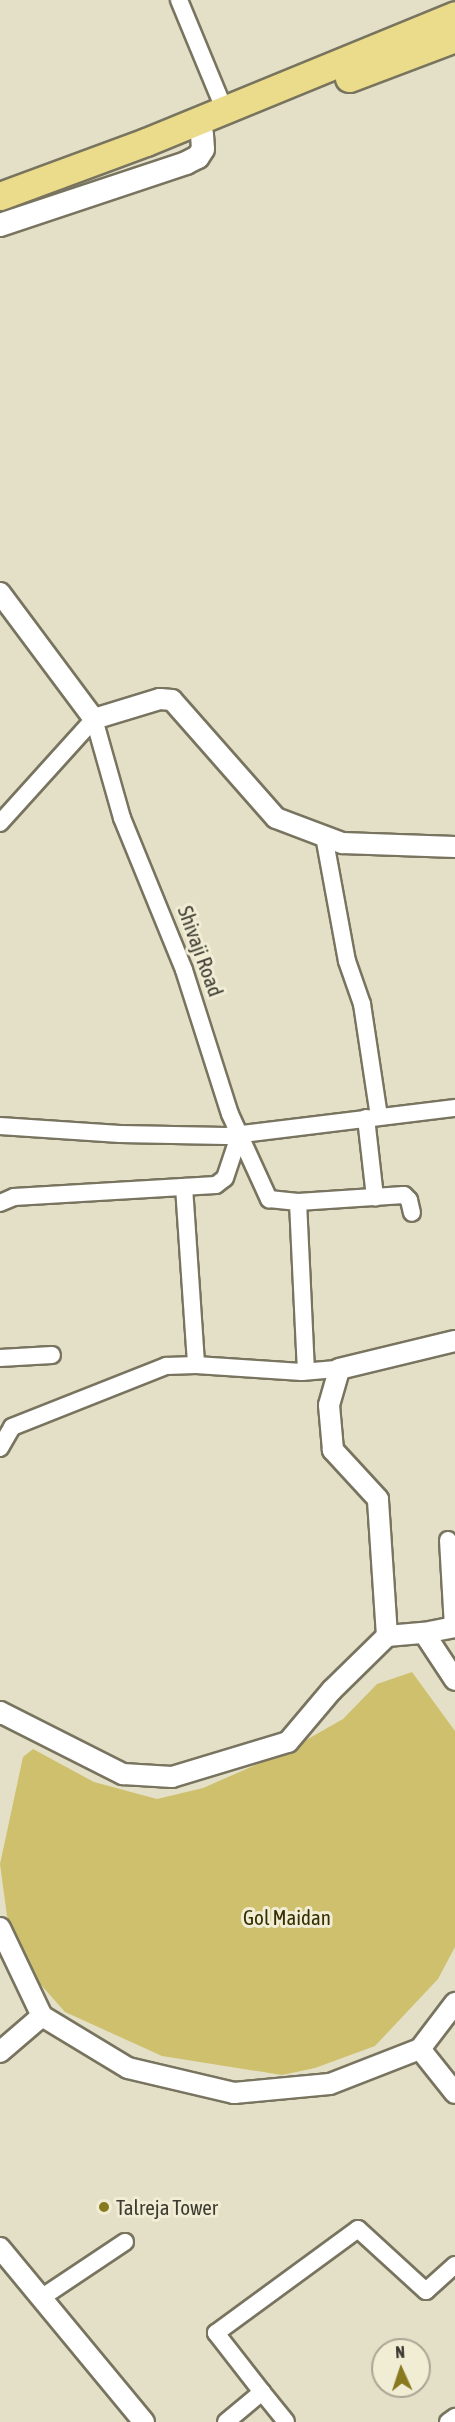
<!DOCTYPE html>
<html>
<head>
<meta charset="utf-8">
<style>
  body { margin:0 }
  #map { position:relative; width:455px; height:2422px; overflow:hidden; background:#e4e0c8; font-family:"Asap Condensed",sans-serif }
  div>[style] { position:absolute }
  .green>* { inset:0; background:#cfc06e }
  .roads { filter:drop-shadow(2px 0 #78745f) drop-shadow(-2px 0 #78745f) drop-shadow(0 2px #78745f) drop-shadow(0 -2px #78745f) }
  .minor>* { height:16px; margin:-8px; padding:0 8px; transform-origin:8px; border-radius:8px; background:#fff }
  .tertiary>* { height:20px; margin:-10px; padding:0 10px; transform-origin:10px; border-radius:10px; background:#fff }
  .secondary>* { height:22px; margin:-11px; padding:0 11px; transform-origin:11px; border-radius:11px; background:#fff }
  .trunk>* { height:27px; margin:-13.5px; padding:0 13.5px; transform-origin:13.5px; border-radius:13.5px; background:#ebdc8b }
  .dots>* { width:16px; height:16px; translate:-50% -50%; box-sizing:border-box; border:3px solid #f1edd5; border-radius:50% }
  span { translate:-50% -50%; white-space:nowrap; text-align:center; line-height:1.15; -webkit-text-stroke:6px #f1edd5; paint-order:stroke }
  .street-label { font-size:21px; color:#3d3b32 }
  .park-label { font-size:21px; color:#372f01 }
  .poi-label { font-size:21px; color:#3d3b32 }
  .left { translate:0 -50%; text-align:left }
  .north { position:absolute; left:371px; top:2338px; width:60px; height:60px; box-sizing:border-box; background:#f1edd5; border:2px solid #a9a694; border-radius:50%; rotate:357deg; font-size:16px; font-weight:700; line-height:24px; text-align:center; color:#3d3b32 }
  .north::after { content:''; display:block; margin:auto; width:21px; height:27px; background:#89791e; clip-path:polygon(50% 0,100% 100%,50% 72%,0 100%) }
</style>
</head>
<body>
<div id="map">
  <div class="green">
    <i style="clip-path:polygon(412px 1672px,455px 1731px,455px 1947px,438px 1979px,375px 2046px,315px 2068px,282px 2075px,162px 2056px,65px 2012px,34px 1977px,7px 1916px,0 1864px,23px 1757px,33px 1749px,94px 1782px,157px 1799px,203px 1788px,285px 1752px,343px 1719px,377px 1684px)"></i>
  </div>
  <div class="roads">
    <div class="minor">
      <i style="left:179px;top:0;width:120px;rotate:67.5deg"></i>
      <i style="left:94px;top:719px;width:103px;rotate:74.2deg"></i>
      <i style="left:122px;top:818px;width:164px;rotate:67.8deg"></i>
      <i style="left:184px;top:970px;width:151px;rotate:72.3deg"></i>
      <i style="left:230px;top:1114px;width:94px;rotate:65.4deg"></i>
      <i style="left:269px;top:1199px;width:29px;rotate:6deg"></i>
      <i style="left:298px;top:1202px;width:106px;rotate:-3.8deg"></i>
      <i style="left:404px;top:1195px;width:7px;rotate:45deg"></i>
      <i style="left:409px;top:1200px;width:13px;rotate:77deg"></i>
      <i style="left:0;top:823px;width:140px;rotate:-47.9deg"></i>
      <i style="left:324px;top:836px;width:127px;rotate:79.6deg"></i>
      <i style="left:347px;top:961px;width:46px;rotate:70.8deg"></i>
      <i style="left:362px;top:1004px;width:113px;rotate:81.4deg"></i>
      <i style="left:366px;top:1118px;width:80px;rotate:83.5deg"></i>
      <i style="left:0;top:1126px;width:120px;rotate:3.8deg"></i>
      <i style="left:120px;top:1134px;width:106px;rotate:1.1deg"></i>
      <i style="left:226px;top:1136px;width:231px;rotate:-7deg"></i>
      <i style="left:184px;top:1187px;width:178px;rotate:86.1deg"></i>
      <i style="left:298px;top:1202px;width:169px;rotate:87.3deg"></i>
      <i style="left:0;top:1203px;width:15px;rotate:-23deg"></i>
      <i style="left:14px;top:1197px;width:202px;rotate:-3.4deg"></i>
      <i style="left:216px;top:1185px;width:11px;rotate:-38deg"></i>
      <i style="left:225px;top:1178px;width:47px;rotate:-71.6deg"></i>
      <i style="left:0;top:1358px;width:52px;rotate:-3.3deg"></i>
      <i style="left:0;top:1448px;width:24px;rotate:-60deg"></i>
      <i style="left:12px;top:1427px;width:166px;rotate:-21.6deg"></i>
      <i style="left:166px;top:1366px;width:30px;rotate:-2deg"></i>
      <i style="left:196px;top:1365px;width:106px;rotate:3.8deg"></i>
      <i style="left:302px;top:1372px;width:37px;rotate:-5deg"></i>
      <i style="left:448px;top:1540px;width:87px;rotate:86.7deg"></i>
      <i style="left:41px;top:2298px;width:101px;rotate:-33.7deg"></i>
      <i style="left:262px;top:2392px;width:38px;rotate:51deg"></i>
      <i style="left:226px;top:2422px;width:47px;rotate:-39.8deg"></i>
      <i style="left:262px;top:2392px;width:75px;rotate:-127.9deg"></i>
      <i style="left:216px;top:2333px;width:176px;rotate:-36.2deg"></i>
      <i style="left:358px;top:2229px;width:92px;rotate:42.4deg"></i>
      <i style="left:426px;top:2291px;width:39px;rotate:-42deg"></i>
      <i style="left:448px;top:2422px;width:9px;rotate:-36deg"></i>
    </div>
    <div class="tertiary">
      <i style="left:0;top:593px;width:157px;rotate:53.3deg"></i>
      <i style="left:94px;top:719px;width:69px;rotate:-16.9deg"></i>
      <i style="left:160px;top:699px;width:12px;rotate:5deg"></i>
      <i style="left:172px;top:700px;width:157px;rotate:48.6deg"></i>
      <i style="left:276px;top:818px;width:71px;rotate:20.7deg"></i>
      <i style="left:342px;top:843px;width:113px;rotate:2deg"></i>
      <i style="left:424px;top:1633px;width:32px;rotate:-11deg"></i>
      <i style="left:387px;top:1636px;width:137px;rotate:-93.8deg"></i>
      <i style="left:378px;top:1499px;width:67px;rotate:-132.6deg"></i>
      <i style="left:333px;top:1450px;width:45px;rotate:-95.1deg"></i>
      <i style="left:329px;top:1405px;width:37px;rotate:-74deg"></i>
      <i style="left:339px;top:1369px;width:119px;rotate:-13.6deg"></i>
      <i style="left:0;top:1714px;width:2px;rotate:-90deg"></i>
      <i style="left:0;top:1712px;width:138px;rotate:26.8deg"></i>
      <i style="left:123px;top:1774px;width:49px;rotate:3.5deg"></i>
      <i style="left:172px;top:1777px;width:121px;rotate:-16.8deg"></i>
      <i style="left:288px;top:1742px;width:68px;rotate:-49.8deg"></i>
      <i style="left:332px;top:1690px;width:77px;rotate:-44.5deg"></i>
      <i style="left:387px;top:1636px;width:37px;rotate:-5deg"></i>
      <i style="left:424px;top:1633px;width:56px;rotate:56.6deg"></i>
      <i style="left:0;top:1928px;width:98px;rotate:64.5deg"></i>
      <i style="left:42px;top:2016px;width:100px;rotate:31.2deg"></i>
      <i style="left:128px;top:2068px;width:109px;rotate:13.3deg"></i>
      <i style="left:234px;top:2093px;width:96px;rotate:-5.4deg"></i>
      <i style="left:330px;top:2084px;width:97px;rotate:-21.3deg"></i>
      <i style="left:420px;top:2049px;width:58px;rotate:-52.7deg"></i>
      <i style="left:420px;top:2049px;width:56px;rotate:51.5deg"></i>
      <i style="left:0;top:2052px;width:55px;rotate:-40.6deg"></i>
      <i style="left:0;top:2248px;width:226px;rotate:50.4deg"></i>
    </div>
    <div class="secondary">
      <i style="left:0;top:225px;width:196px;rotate:-18.4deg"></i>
      <i style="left:186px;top:163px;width:13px;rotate:-27deg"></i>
      <i style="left:198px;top:157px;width:9px;rotate:-58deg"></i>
      <i style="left:203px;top:149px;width:15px;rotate:-94deg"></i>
    </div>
    <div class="trunk">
      <i style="left:349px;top:78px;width:113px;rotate:-20.7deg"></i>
      <i style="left:0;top:196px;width:156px;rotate:-20.3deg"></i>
      <i style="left:146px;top:142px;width:334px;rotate:-22.3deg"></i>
    </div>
  </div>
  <div class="dots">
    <i style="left:104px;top:2207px;background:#89791e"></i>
  </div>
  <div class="street-label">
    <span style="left:201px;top:951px;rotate:70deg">Shivaji Road</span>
  </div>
  <div class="park-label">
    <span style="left:287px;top:1917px">Gol Maidan</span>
  </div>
  <div class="poi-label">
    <span class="left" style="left:116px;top:2207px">Talreja Tower</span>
  </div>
  <div class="north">N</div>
</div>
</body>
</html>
